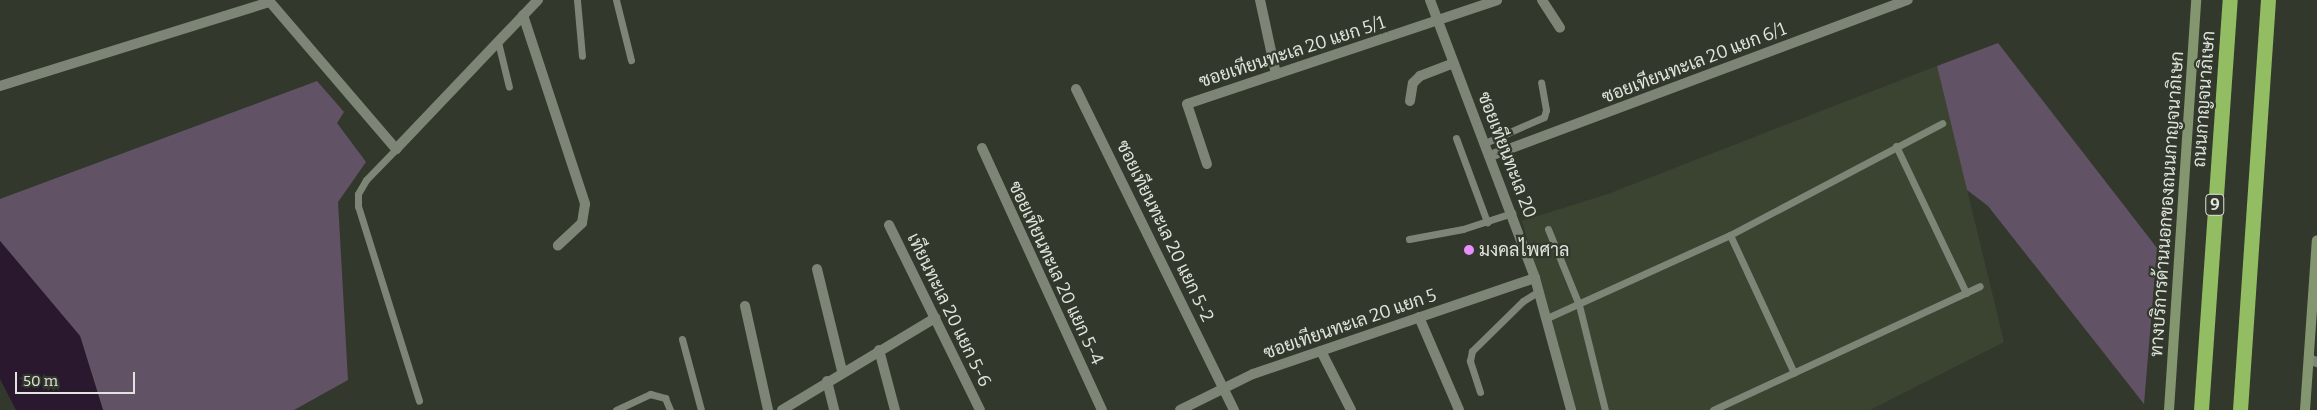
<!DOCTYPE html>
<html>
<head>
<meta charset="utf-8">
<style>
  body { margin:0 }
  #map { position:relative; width:2317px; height:410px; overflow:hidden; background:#32392c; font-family:Bitter,Sarabun,serif }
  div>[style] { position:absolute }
  .built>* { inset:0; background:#3b4431 }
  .green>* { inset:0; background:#625265 }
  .water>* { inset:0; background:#2a192e }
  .lane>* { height:7px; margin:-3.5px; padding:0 3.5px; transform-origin:3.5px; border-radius:3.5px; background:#7d8576 }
  .street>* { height:10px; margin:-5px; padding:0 5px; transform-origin:5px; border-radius:5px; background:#7d8576 }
  .secondary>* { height:10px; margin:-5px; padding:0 5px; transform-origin:5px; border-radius:5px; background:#849670 }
  .highway>* { height:15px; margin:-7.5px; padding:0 7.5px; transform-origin:7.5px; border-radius:7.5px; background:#93bd62 }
  .dots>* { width:14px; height:14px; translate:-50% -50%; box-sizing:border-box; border:2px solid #32392c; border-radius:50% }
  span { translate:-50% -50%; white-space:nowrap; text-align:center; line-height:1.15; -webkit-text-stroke:4.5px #32392c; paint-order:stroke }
  .shield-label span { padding:1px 4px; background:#32392c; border:1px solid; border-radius:4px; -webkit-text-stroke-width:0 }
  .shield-label { font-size:16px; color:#e0e4dc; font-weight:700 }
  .street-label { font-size:18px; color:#e0e4dc }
  .poi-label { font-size:18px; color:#e0e4dc }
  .left { translate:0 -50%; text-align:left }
  .scale { position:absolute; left:15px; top:372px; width:120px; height:22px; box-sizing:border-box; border:2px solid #e0e4dc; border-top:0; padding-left:6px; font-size:15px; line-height:18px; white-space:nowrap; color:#e0e4dc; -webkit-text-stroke:4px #32392c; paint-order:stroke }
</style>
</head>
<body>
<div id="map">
  <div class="built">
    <i style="clip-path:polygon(1937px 66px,2004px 342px,1870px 410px,1576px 410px,1522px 221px,1608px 194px)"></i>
  </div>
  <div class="green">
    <i style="clip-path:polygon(1998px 43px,2157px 248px,2144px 404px,1988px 206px,1967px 190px,1937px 66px)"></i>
    <i style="clip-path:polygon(317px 81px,344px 112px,337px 123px,366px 162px,338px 202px,348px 380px,294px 410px,103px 410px,80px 336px,0 241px,0 199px)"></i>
  </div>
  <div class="water">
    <i style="clip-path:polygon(0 241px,80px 336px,103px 410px,16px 410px,0 379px)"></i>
  </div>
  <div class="lane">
    <i style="left:577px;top:0;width:56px;rotate:84.9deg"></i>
    <i style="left:616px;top:0;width:62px;rotate:76deg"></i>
    <i style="left:498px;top:42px;width:46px;rotate:76.3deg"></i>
    <i style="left:1456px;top:138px;width:90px;rotate:69.7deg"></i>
    <i style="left:1485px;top:143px;width:64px;rotate:-23.8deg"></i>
    <i style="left:1544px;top:117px;width:7px;rotate:-74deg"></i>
    <i style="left:1546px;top:110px;width:28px;rotate:-100deg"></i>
    <i style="left:1896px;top:146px;width:163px;rotate:64.5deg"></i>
    <i style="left:396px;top:149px;width:43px;rotate:134.1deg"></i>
    <i style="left:366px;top:180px;width:16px;rotate:120deg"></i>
    <i style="left:358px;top:194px;width:12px;rotate:90deg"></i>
    <i style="left:358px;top:206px;width:204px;rotate:72.6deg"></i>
    <i style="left:1548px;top:229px;width:82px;rotate:67.8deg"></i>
    <i style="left:1579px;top:305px;width:108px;rotate:76.1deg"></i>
    <i style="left:1730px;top:235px;width:152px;rotate:65.1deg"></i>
    <i style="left:1409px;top:239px;width:55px;rotate:-10.5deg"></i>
    <i style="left:1463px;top:229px;width:52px;rotate:-18.1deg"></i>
    <i style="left:1547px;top:318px;width:201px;rotate:-24.4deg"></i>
    <i style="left:1730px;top:235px;width:240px;rotate:-27.8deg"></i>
    <i style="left:682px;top:339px;width:73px;rotate:75deg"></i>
    <i style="left:1480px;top:392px;width:33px;rotate:-108deg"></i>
    <i style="left:1470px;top:361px;width:10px;rotate:-79deg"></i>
    <i style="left:1472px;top:351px;width:71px;rotate:-44.4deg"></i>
    <i style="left:1523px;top:301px;width:19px;rotate:-32deg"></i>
    <i style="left:616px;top:410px;width:38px;rotate:-25deg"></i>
    <i style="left:650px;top:394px;width:16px;rotate:15deg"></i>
    <i style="left:665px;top:398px;width:13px;rotate:67deg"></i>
    <i style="left:1713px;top:410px;width:294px;rotate:-24.9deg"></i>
  </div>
  <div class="street">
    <i style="left:1260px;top:0;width:76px;rotate:77.8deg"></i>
    <i style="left:1430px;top:0;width:297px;rotate:69.3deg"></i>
    <i style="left:1535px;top:278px;width:137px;rotate:74.7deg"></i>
    <i style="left:1542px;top:0;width:33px;rotate:57deg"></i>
    <i style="left:523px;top:15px;width:199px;rotate:71.8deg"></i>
    <i style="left:585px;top:204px;width:19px;rotate:99deg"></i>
    <i style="left:582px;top:223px;width:33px;rotate:137deg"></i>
    <i style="left:0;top:86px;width:283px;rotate:-17.3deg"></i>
    <i style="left:270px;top:2px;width:194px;rotate:49.4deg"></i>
    <i style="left:396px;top:149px;width:206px;rotate:-46.4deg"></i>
    <i style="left:1076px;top:89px;width:358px;rotate:63.8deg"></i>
    <i style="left:1410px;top:101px;width:18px;rotate:-81deg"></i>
    <i style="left:1413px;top:83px;width:10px;rotate:-45deg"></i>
    <i style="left:1420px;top:76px;width:36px;rotate:-21deg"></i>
    <i style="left:982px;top:148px;width:288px;rotate:65.4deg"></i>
    <i style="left:1490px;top:156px;width:446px;rotate:-20.5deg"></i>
    <i style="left:1207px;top:164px;width:63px;rotate:-108.4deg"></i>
    <i style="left:1187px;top:104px;width:327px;rotate:-18.5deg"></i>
    <i style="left:889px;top:225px;width:206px;rotate:63.8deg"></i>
    <i style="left:817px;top:269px;width:105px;rotate:76.2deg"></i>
    <i style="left:745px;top:306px;width:107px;rotate:77.5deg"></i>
    <i style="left:1419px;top:317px;width:101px;rotate:66.7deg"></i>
    <i style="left:879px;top:350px;width:62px;rotate:75.1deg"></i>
    <i style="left:1321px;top:351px;width:66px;rotate:63deg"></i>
    <i style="left:2309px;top:359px;width:9px;rotate:21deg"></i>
    <i style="left:827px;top:381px;width:30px;rotate:76deg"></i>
    <i style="left:782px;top:410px;width:179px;rotate:-31deg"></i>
    <i style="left:1180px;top:410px;width:81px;rotate:-26.3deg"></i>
    <i style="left:1253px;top:374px;width:298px;rotate:-18.8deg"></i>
  </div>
  <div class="secondary">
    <i style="left:2169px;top:410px;width:411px;rotate:-86.2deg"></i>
    <i style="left:2305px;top:410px;width:170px;rotate:-86deg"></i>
  </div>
  <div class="highway">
    <i style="left:2201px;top:410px;width:411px;rotate:-86deg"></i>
    <i style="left:2240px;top:410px;width:411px;rotate:-86.1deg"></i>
  </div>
  <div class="dots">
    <i style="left:1469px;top:250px;background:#ea8dfd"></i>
  </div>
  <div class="shield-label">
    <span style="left:2215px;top:205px">9</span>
  </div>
  <div class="street-label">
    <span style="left:1292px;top:52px;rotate:-18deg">ซอยเทียนทะเล 20 แยก 5/1</span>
    <span style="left:1694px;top:63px;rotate:-21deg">ซอยเทียนทะเล 20 แยก 6/1</span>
    <span style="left:2204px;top:99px;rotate:-86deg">ถนนกาญจนาภิเษก</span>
    <span style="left:1507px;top:155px;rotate:69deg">ซอยเทียนทะเล 20</span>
    <span style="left:2167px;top:204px;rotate:-86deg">ทางบริการด้านนอกของถนนกาญจนาภิเษก</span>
    <span style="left:1165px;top:231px;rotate:64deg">ซอยเทียนทะเล 20 แยก 5-2</span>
    <span style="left:1056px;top:273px;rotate:65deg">ซอยเทียนทะเล 20 แยก 5-4</span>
    <span style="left:949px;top:310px;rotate:64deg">เทียนทะเล 20 แยก 5-6</span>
    <span style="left:1350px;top:324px;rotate:-19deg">ซอยเทียนทะเล 20 แยก 5</span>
  </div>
  <div class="poi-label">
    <span class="left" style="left:1479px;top:250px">มงคลไพศาล</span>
  </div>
  <div class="scale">50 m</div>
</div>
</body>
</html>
